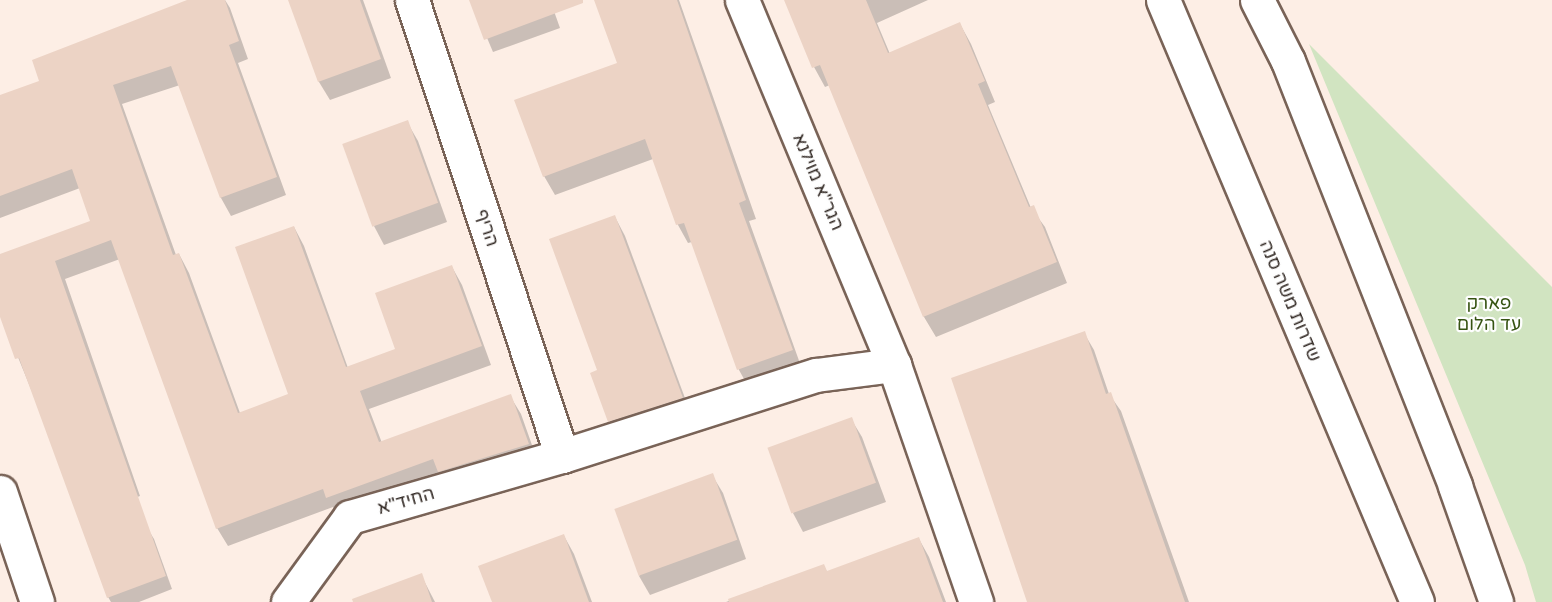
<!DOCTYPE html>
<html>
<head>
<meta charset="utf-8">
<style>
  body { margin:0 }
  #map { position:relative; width:1552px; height:602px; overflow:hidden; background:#fdeee5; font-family:"Varela Round","Noto Sans Hebrew",sans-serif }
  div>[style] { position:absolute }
  .green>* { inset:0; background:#d1e4c1 }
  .shadow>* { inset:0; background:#0003 }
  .building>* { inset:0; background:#ecd3c5; transform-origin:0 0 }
  .roads { filter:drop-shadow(2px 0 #796357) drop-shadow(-2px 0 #796357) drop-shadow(0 2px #796357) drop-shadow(0 -2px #796357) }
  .minor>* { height:33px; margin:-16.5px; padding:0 16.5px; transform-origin:16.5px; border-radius:16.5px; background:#fff }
  .major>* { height:33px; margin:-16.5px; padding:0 16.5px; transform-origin:16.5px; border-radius:16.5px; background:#fff }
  span { translate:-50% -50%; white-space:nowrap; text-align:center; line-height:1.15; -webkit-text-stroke:4.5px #fefefe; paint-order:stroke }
  .street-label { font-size:18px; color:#302722 }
  .park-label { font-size:18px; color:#365312 }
</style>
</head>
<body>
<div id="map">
  <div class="green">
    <i style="clip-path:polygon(1309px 44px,1552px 287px,1552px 602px,1536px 602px,1525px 565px)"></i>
  </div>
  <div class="shadow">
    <i style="clip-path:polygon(193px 0,225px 0,230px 8px,248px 59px,238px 63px,286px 195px,231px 216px,221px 198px,180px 85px,122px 104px,176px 255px,179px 254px,189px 273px,240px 413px,290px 395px,294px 227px,304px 246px,348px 368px,397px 350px,452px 267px,462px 285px,491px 365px,369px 409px,382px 443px,510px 396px,521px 414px,538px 462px,338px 515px,333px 507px,228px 546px,217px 528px,120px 259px,65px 279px,140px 496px,83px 517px,0 313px,0 256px,92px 222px,80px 188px,0 218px,0 97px,41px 82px)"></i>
    <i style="clip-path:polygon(290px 0,363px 0,391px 78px,330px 100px,319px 82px)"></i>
    <i style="clip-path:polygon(471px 0,550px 0,560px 28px,493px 52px)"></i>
    <i style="clip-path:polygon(596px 0,679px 0,756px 219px,749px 221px,802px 369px,749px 388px,739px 370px,692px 242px,688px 243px,678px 225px,653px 159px,555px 195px,544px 176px,619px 64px)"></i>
    <i style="clip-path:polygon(786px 0,928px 0,877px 23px,890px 54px,960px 24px,971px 44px,995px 102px,988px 105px,1031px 208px,1045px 227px,1067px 283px,936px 337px,924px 317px,830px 85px,825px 87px,814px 67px)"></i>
    <i style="clip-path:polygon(407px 122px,418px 141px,447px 222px,384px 245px,374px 226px)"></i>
    <i style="clip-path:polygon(615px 217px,625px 236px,692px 417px,620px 440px,610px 421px)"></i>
    <i style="clip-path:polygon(1084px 333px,1094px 350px,1109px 394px,1121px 411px,1189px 602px,1029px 602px)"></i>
    <i style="clip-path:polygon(851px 419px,862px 437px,886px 502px,803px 532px,793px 513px)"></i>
    <i style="clip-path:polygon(712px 475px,723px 493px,746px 559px,650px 595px,639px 576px)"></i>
    <i style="clip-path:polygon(146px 526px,154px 539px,172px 589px,139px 602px,111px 602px,108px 597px)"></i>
    <i style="clip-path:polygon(564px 536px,574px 554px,592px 602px,493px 602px)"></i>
    <i style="clip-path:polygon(919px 539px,929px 557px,946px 602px,726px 602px,824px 566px,827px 572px)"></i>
    <i style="clip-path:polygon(421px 575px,435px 602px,368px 602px)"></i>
  </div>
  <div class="building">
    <i style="clip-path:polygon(187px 0,225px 0,239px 41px,229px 45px,277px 177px,220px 198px,171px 66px,113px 85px,173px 255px,179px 253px,238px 413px,288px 394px,235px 247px,294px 226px,346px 367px,395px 349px,375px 293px,452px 265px,482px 346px,360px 391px,379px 442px,511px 394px,529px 444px,438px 472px,433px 459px,326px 498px,323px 489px,216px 529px,111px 240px,55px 261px,166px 576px,107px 598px,19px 358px,15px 359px,0 317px,0 254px,90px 221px,72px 169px,0 196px,0 95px,39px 81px,32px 60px)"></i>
    <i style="clip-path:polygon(288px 0,360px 0,381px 59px,318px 82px)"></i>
    <i style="clip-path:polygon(469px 0,583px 0,583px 3px,484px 40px)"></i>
    <i style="clip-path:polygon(594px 0,677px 0,746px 200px,739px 203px,793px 350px,737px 370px,684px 223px,676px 225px,645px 139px,543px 177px,514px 100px,617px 63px)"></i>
    <i style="clip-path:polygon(784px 0,866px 0,888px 53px,960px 22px,985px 81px,978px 84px,1029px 207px,1034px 205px,1057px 262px,923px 317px,820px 65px,812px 68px)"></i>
    <i style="left:408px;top:120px;width:88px;height:70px;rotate:70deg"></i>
    <i style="clip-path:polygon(615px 215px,683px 398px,608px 422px,590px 373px,597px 370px,549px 239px)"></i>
    <i style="clip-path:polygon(1085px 331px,1106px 394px,1111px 392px,1185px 602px,1027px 602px,951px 378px)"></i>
    <i style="left:852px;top:417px;width:70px;height:90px;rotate:70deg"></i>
    <i style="left:713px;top:473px;width:71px;height:105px;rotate:70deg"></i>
    <i style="clip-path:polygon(564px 534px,589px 602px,492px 602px,478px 566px)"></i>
    <i style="clip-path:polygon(919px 537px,943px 602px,729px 602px,728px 599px,824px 564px,827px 571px)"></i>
    <i style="clip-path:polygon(422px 573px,432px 602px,353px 602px,352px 599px)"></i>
  </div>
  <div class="roads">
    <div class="minor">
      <i style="left:412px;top:0;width:480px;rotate:71.8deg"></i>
      <i style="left:742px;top:0;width:395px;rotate:67.4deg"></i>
      <i style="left:894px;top:365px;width:251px;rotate:70.9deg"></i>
      <i style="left:0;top:492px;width:116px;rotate:71.4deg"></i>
      <i style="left:288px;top:602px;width:105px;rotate:-53.9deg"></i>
      <i style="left:350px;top:517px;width:221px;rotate:-16.1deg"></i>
      <i style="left:562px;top:456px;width:267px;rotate:-17.7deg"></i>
      <i style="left:816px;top:375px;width:79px;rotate:-7.3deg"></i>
    </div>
    <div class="major">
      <i style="left:1163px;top:0;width:653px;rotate:67.12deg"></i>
      <i style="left:1257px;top:0;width:68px;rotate:63.1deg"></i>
      <i style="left:1288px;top:61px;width:457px;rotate:68.5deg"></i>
      <i style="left:1455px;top:486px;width:123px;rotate:70.5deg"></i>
    </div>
  </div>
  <div class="street-label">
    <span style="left:818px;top:182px;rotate:67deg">הגר"א מוילנא</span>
    <span style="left:487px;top:228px;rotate:72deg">הריף</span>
    <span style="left:1290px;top:301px;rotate:67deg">שדרות משה סנה</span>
    <span style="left:406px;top:501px;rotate:-16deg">החיד"א</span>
  </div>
  <div class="park-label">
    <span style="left:1489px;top:314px">פארק<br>עד הלום</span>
  </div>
</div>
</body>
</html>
